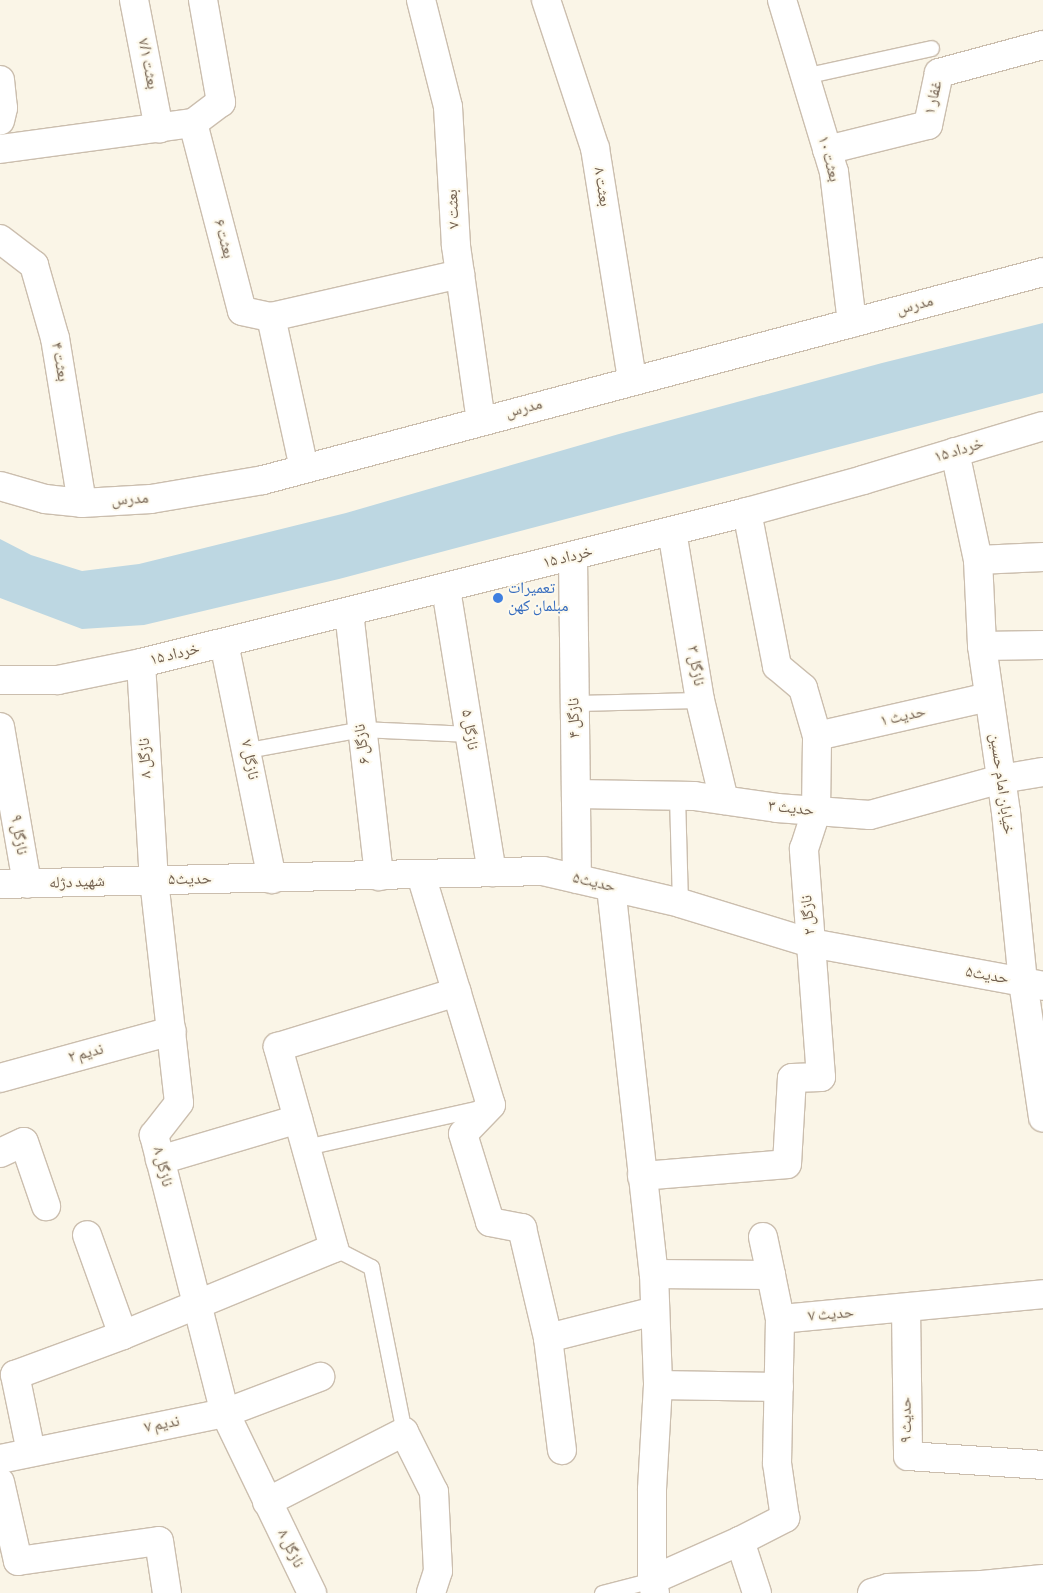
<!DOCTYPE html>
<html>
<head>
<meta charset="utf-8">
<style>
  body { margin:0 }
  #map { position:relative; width:1043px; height:1593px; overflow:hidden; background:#faf5e7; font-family:"Sofia Sans Condensed","Noto Naskh Arabic",sans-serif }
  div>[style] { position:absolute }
  .water>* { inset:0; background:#bdd7e2 }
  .roads { filter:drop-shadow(1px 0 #cbbeae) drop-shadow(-1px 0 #cbbeae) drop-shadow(0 1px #cbbeae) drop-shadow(0 -1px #cbbeae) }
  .service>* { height:15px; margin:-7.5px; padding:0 7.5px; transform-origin:7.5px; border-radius:7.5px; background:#fff }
  .minor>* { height:28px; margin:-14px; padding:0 14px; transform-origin:14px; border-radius:14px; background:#fff }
  .tertiary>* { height:28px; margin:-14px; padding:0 14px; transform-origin:14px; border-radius:14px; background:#fff }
  .secondary>* { height:28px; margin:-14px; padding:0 14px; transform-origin:14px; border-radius:14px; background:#fff }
  .dots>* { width:14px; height:14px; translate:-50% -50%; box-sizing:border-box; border:2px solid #fdf9ec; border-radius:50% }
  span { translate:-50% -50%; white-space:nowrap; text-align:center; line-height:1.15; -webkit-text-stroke:4px #fdf9ec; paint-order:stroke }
  .street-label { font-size:16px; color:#715f4e }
  .shop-label { font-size:16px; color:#366cbe }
  .left { translate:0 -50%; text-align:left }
</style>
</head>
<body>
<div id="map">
  <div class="water">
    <i style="clip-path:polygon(1043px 323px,1043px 393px,339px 579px,144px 625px,82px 629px,0 598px,0 539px,31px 555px,82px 571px,139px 564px,346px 513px,619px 434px,882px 363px)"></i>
  </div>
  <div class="roads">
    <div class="service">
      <i style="left:804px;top:76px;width:130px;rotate:-12.4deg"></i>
      <i style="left:575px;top:703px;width:125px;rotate:-1.4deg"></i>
      <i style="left:248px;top:750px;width:115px;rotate:-10.5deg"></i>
      <i style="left:361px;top:729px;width:109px;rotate:2.6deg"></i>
      <i style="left:677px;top:796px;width:107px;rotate:88.4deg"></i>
      <i style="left:306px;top:1147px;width:183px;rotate:-12.6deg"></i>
      <i style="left:334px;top:1248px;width:42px;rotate:27.2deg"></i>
      <i style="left:371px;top:1267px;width:168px;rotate:78.7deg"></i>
      <i style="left:602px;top:1593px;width:52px;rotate:-14.6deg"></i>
    </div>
    <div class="minor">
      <i style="left:134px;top:0;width:131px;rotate:79deg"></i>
      <i style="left:203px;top:0;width:104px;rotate:80deg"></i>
      <i style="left:221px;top:102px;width:35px;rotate:143deg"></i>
      <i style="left:193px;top:123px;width:194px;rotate:75.4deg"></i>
      <i style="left:242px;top:311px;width:30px;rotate:12deg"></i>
      <i style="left:271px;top:317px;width:155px;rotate:77.7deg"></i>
      <i style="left:421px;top:0;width:110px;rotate:75.8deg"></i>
      <i style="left:448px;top:107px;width:139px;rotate:86.7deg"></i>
      <i style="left:456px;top:246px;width:177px;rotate:81.9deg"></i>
      <i style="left:546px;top:0;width:156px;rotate:71.7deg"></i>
      <i style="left:595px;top:148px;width:235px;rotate:80.9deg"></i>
      <i style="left:782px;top:0;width:180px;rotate:73.2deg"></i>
      <i style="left:834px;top:172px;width:152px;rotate:83.2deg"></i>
      <i style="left:0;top:80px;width:28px;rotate:84deg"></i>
      <i style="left:3px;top:108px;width:13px;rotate:103deg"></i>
      <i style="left:0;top:149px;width:195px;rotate:-7.7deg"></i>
      <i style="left:827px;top:150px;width:104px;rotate:-13.9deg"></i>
      <i style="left:928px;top:125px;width:53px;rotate:-78.1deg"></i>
      <i style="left:939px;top:73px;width:108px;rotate:-15.1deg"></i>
      <i style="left:0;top:239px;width:43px;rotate:37.4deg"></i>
      <i style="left:34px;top:265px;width:76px;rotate:74deg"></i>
      <i style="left:55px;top:338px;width:167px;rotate:80.7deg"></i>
      <i style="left:271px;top:317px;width:194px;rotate:-12.8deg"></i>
      <i style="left:672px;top:531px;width:171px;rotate:80.6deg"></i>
      <i style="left:700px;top:700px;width:103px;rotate:76.5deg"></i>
      <i style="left:573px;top:557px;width:322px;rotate:89.3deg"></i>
      <i style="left:978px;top:560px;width:65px;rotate:-2.6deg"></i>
      <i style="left:446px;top:589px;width:287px;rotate:80.8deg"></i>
      <i style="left:349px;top:612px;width:266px;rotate:83.5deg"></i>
      <i style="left:224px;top:643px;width:241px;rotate:78.5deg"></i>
      <i style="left:982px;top:646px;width:61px;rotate:-0.9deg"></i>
      <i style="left:141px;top:663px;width:217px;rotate:86.6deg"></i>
      <i style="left:154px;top:880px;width:224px;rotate:83.6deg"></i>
      <i style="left:179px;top:1103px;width:41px;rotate:128deg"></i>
      <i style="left:154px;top:1135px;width:287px;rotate:75.7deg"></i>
      <i style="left:225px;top:1413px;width:200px;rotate:64.2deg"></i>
      <i style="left:0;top:727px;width:159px;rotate:80.2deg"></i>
      <i style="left:817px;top:736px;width:176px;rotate:-12.8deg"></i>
      <i style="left:576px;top:794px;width:118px;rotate:1deg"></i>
      <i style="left:694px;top:796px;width:84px;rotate:8.2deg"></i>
      <i style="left:777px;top:808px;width:93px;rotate:4.3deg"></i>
      <i style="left:870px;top:815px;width:136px;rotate:-15.4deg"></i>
      <i style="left:1001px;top:779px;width:43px;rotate:-9.5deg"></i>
      <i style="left:421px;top:875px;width:240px;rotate:73.1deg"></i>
      <i style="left:491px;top:1105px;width:40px;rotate:134deg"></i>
      <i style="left:463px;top:1134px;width:92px;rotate:72.9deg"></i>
      <i style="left:490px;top:1222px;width:33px;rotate:11deg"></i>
      <i style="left:522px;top:1228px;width:113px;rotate:76.7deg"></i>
      <i style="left:548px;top:1338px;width:113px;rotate:82.9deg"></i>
      <i style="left:0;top:884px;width:543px;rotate:-1.37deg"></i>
      <i style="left:543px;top:871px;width:141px;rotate:13.1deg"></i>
      <i style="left:680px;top:903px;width:137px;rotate:17deg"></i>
      <i style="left:811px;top:943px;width:216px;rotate:10.4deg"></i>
      <i style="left:611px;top:887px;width:389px;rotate:83.7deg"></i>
      <i style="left:654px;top:1274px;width:111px;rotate:87.9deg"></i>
      <i style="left:658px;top:1385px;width:105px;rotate:93.3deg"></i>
      <i style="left:652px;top:1490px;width:90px;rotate:90deg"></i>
      <i style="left:652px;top:1580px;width:13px;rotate:77deg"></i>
      <i style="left:0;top:1078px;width:178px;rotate:-15.3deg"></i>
      <i style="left:0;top:1153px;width:26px;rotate:-25deg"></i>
      <i style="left:24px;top:1142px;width:68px;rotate:71deg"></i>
      <i style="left:160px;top:1160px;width:144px;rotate:-16.5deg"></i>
      <i style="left:642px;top:1176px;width:145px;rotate:-4.7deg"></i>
      <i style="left:787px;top:1164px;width:86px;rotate:-86.7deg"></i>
      <i style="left:792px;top:1078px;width:29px;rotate:-2deg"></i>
      <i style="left:821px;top:1077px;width:229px;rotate:-94.3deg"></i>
      <i style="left:804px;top:849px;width:39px;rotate:-72deg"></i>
      <i style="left:816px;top:812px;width:76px;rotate:-89.2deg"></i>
      <i style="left:817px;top:736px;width:50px;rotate:-106.3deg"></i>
      <i style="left:803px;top:688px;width:34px;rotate:-140deg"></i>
      <i style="left:777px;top:666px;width:157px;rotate:-101deg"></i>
      <i style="left:763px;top:1237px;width:39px;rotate:78deg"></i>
      <i style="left:654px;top:1274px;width:117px;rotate:0.5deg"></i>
      <i style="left:771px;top:1275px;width:45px;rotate:78.4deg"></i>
      <i style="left:780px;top:1319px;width:264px;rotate:-5.4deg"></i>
      <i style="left:906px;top:1308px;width:148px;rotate:89.2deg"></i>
      <i style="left:908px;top:1456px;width:135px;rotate:3.8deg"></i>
      <i style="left:123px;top:1335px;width:228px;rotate:-22.4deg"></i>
      <i style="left:334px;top:1248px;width:209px;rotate:-105.6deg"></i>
      <i style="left:278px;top:1047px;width:187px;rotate:-17.1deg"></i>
      <i style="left:548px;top:1338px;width:110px;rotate:-14.2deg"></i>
      <i style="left:658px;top:1385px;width:121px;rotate:0.9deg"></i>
      <i style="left:31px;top:1452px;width:79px;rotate:-101.7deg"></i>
      <i style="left:15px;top:1375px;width:115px;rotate:-20.3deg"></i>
      <i style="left:123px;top:1335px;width:106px;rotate:-109.8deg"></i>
      <i style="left:0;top:1459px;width:230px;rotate:-11.6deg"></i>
      <i style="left:225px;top:1413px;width:102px;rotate:-20.8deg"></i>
      <i style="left:0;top:1482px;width:81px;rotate:77.2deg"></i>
      <i style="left:18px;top:1561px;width:142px;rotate:-8.1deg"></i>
      <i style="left:159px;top:1541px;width:53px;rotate:81.3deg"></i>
      <i style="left:267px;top:1502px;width:154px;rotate:-27.1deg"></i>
      <i style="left:404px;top:1432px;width:67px;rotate:63.4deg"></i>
      <i style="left:434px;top:1492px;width:79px;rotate:87.1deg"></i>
      <i style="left:438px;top:1571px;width:23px;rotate:108deg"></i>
      <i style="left:652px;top:1580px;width:96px;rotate:-23.9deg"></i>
      <i style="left:757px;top:1593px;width:55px;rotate:-108.1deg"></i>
      <i style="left:740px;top:1541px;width:51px;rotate:-27.1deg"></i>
      <i style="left:785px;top:1518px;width:56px;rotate:-98.3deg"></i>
      <i style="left:777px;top:1463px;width:144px;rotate:-88.8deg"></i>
      <i style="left:872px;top:1593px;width:17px;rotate:-17deg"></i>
      <i style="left:888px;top:1588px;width:94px;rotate:-1.8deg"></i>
      <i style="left:982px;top:1585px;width:61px;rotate:-5.6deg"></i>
    </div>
    <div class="tertiary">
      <i style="left:0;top:486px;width:47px;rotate:16.1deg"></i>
      <i style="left:45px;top:499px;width:37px;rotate:6deg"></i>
      <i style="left:82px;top:503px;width:69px;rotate:-3.3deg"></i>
      <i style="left:151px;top:499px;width:114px;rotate:-9.6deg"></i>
      <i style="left:263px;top:480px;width:807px;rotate:-14.93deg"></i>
      <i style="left:0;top:680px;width:58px"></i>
      <i style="left:58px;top:680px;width:85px;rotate:-11.6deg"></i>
      <i style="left:141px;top:663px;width:625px;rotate:-13.99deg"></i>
      <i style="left:747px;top:512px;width:120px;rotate:-15.4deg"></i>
      <i style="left:863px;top:480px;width:188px;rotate:-16.7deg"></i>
      <i style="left:1023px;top:982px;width:20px;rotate:11deg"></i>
    </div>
    <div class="secondary">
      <i style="left:955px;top:452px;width:110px;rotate:78deg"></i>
      <i style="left:978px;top:560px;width:86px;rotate:87.3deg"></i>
      <i style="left:982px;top:646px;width:168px;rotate:81.8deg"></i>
      <i style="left:1006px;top:812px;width:171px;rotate:84.3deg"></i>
      <i style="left:1023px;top:982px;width:137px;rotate:81.6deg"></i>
    </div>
  </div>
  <div class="dots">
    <i style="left:498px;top:598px;background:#3f7fe0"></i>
  </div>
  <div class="street-label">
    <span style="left:147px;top:64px;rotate:79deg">بعثت ۷/۱</span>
    <span style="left:934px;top:98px;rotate:-77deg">غفار ۱</span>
    <span style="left:828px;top:159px;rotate:75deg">بعثت ۱۰</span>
    <span style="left:601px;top:187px;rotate:81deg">بعثت ۸</span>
    <span style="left:454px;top:209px;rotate:-93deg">بعثت ۷</span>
    <span style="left:223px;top:239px;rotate:75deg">بعثت ۶</span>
    <span style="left:915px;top:306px;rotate:-15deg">مدرس</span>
    <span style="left:59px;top:362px;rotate:80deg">بعثت ۴</span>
    <span style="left:524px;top:409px;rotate:-15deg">مدرس</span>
    <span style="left:959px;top:451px;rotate:-17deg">۱۵ خرداد</span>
    <span style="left:130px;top:500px;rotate:-4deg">مدرس</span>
    <span style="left:568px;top:558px;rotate:-14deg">۱۵ خرداد</span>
    <span style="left:175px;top:655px;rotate:-14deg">۱۵ خرداد</span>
    <span style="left:695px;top:666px;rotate:80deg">نازگل ۳</span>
    <span style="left:903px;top:717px;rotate:-13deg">حدیث ۱</span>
    <span style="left:575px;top:718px;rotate:-91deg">نازگل ۴</span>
    <span style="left:469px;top:730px;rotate:81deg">نازگل ۵</span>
    <span style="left:363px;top:744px;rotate:-97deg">نازگل ۶</span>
    <span style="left:146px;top:758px;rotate:-93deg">نازگل ۸</span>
    <span style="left:249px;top:760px;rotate:79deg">نازگل ۷</span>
    <span style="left:1001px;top:784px;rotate:82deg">خیابان امام حسین</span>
    <span style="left:791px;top:809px;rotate:6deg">حدیث ۳</span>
    <span style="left:18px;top:835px;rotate:80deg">نازگل ۹</span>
    <span style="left:190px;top:880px;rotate:-1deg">حدیث۵</span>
    <span style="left:77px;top:883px;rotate:-2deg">شهید دژله</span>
    <span style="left:594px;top:883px;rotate:13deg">حدیث۵</span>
    <span style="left:809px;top:915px;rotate:-95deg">نازگل ۲</span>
    <span style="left:987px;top:976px;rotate:10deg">حدیث۵</span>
    <span style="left:86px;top:1054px;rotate:-15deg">ندیم ۲</span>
    <span style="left:162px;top:1167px;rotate:76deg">نازگل ۸</span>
    <span style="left:831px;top:1315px;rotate:-5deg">حدیث ۷</span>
    <span style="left:907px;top:1420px;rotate:-91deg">حدیث ۹</span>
    <span style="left:162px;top:1425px;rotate:-11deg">ندیم ۷</span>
    <span style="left:290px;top:1549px;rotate:64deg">نازگل ۸</span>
  </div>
  <div class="shop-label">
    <span class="left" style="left:508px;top:598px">تعمیرات<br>مبلمان کهن</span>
  </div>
</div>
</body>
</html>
